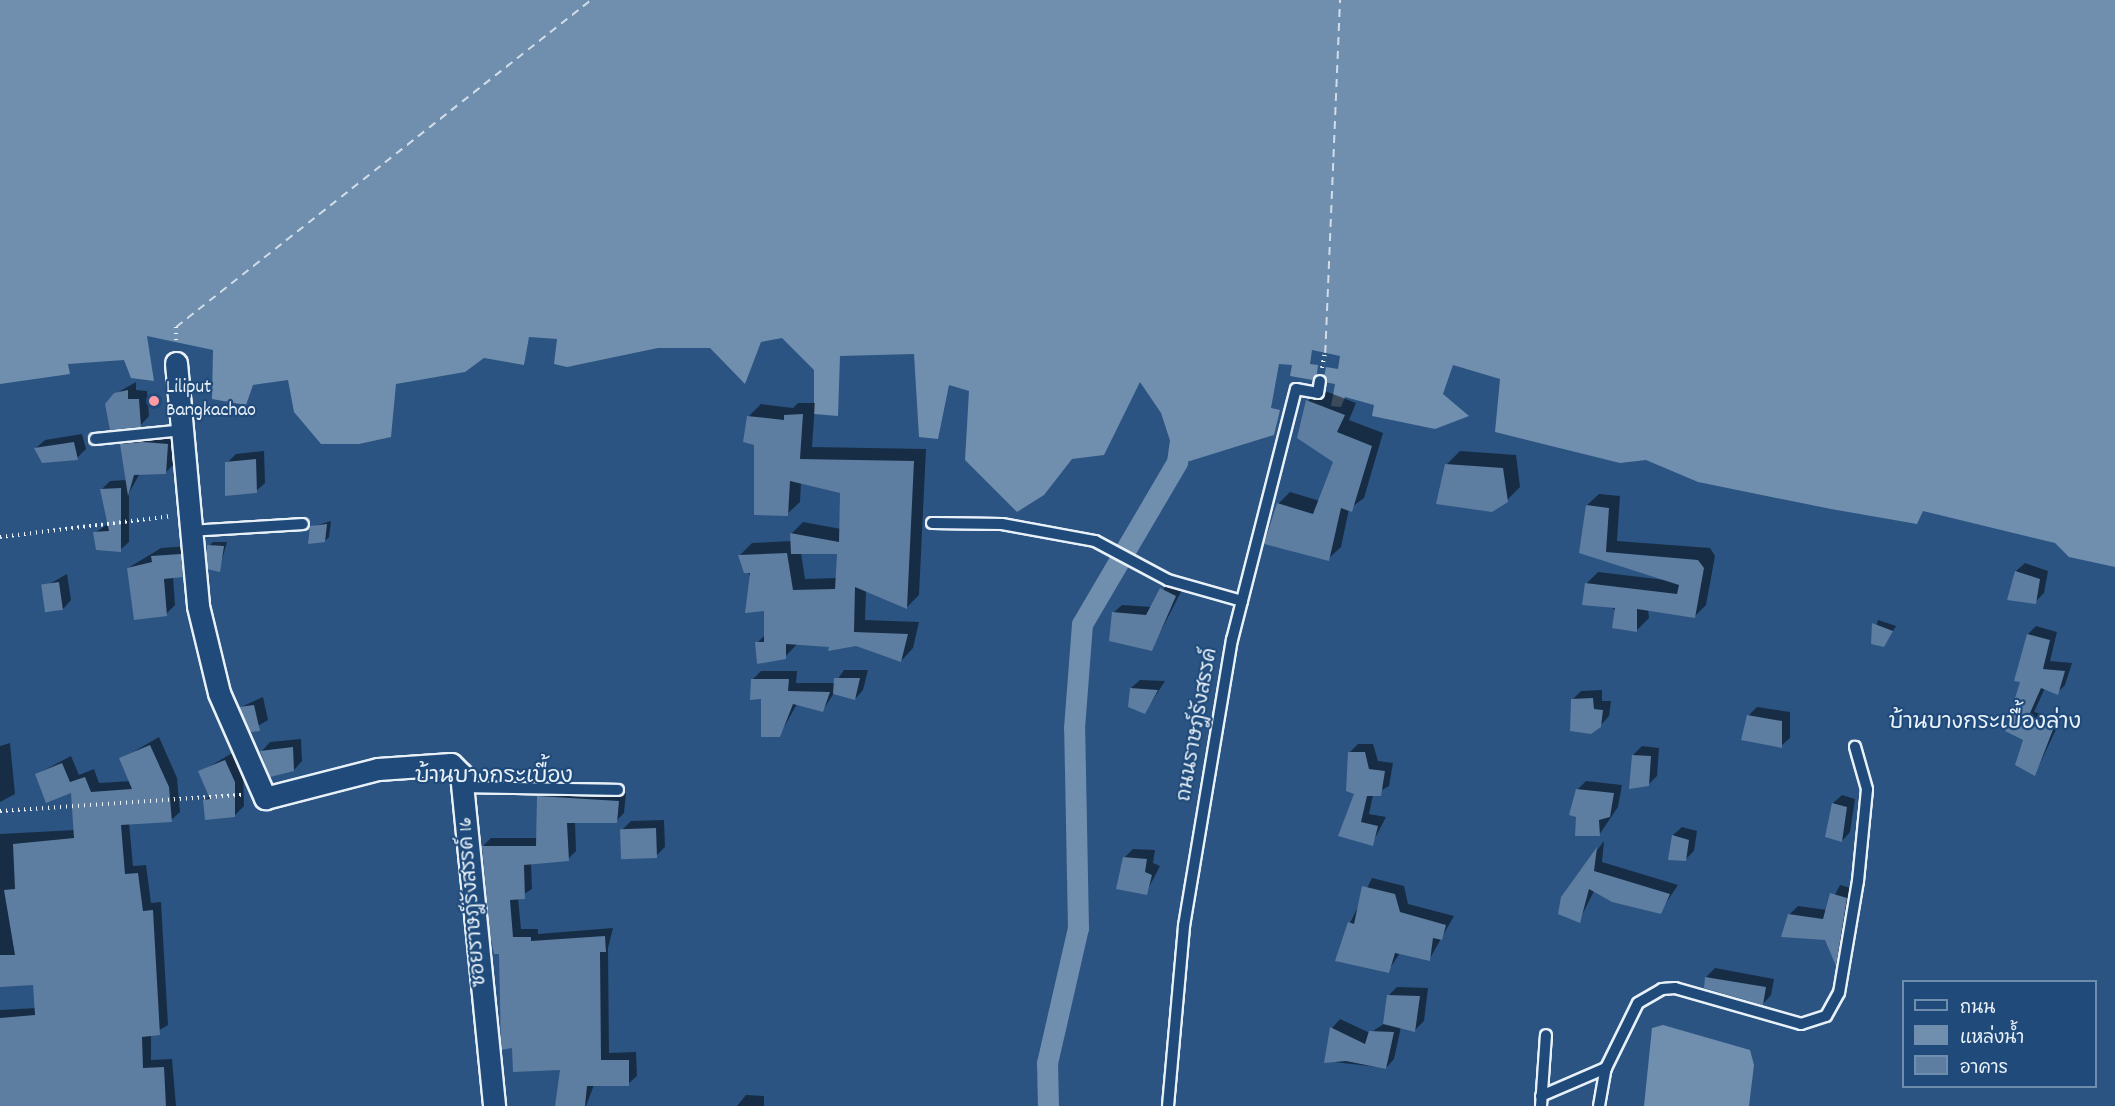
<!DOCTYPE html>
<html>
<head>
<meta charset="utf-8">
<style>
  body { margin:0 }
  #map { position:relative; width:2115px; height:1106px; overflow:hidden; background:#2b5482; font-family:Dekko,"Playpen Sans Thai",sans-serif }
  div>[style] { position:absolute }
  .water>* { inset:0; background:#708ead }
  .pier>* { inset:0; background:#2b5482 }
  .shadow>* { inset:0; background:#0007 }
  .canal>* { height:21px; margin:-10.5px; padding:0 10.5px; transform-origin:10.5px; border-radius:10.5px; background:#708ead }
  .ferry>* { height:1.5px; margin-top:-0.75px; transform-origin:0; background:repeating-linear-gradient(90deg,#d0dde9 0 8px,transparent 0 14px) }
  .building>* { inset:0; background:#5d7da1; transform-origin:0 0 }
  .path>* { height:4px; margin-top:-2px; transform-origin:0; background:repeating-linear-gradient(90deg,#e8f1f8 0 1.5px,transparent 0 6px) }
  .roads { filter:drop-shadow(2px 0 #e8f1f8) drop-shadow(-2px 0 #e8f1f8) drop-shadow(0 2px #e8f1f8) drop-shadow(0 -2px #e8f1f8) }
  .service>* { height:10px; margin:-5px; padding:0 5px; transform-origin:5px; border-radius:5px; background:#1f4a7a }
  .minor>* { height:21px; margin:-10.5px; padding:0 10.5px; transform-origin:10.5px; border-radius:10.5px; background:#1f4a7a }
  .dots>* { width:16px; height:16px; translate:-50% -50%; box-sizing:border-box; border:3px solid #1f4a7a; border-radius:50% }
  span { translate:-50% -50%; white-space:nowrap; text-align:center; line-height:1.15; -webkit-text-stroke:4.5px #1f4a7a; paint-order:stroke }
  .poi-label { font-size:20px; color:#e8f1f8 }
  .left { translate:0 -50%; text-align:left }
  .street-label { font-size:20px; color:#e8f1f8 }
  .quarter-label { font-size:22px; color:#e8f1f8 }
  .legend { position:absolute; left:1902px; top:980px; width:195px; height:108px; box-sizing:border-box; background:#1f4a7a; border:2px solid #6f8dac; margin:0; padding:8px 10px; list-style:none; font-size:18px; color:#e8f1f8 }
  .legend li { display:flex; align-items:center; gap:12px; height:30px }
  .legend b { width:30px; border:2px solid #6f8dac }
</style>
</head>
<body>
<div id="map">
  <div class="water">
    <i style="clip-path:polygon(0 0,2115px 0,2115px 567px,2069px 557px,2055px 543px,1923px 511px,1917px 524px,1831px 509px,1698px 482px,1646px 460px,1620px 463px,1495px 432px,1500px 379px,1453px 365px,1443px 394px,1469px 416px,1435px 429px,1372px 416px,1374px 405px,1345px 397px,1341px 407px,1331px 406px,1335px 384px,1290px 376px,1292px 365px,1279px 364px,1271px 408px,1280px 410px,1274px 435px,1190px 461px,1177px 462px,1161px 413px,1140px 382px,1104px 455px,1072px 459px,1044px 495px,1017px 512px,965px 460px,969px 391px,949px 385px,938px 439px,919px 437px,914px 354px,840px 356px,838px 416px,814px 414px,814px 370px,782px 338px,761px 342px,745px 384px,710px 348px,658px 348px,567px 367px,554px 364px,557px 339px,529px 337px,524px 365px,484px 358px,465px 372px,396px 384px,391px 437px,359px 444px,321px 444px,294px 412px,288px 380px,253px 385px,246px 405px,212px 399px,213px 350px,147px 336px,154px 381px,131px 378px,124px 360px,68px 364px,70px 374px,0 384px)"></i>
    <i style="clip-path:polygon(1663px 1025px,1750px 1050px,1754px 1065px,1749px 1106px,1644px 1106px,1652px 1028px)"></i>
  </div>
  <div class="pier">
    <i style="clip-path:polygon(1312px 350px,1340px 356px,1338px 369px,1326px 367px,1323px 382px,1316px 381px,1318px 365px,1310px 364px)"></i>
  </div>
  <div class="shadow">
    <i style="clip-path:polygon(136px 382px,136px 390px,147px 391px,149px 416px,141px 425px,115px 394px)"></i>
    <i style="clip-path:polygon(1320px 389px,1356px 403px,1349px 420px,1383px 433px,1364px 498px,1349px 509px,1341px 547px,1328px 559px,1278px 504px,1290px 492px,1320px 501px,1335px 462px,1308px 401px)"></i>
    <i style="clip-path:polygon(evenodd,798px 403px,815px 403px,812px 447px,926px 449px,919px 595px,907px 607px,866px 590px,865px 620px,919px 622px,913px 648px,901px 661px,856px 644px,798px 643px,785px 657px,757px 643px,766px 634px,766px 610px,740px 555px,752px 543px,792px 541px,791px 534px,803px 522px,841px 529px,842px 492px,801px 482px,800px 502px,787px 514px,756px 443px,748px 417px,761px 404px,793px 408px,798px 403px,838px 552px,837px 578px,805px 579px,801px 553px,838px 552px)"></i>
    <i style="clip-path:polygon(82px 434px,86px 449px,77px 458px,36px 448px,45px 440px)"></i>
    <i style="clip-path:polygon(131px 436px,176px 436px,174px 464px,165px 473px,140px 473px,129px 493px,129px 542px,120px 550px,95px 533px,109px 523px,102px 489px,110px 481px,127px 480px,122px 444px)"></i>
    <i style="clip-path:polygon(264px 451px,265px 483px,256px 491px,227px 463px,236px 454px)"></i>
    <i style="clip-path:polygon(1460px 451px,1516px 455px,1520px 487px,1507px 500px,1446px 465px)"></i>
    <i style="clip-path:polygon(1599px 494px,1620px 496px,1617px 541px,1710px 548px,1715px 556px,1706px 605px,1694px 617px,1648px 609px,1649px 618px,1637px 630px,1586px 584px,1598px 572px,1665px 580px,1581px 552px,1587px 505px)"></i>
    <i style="clip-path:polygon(331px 521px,329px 537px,325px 541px,311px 527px)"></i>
    <i style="clip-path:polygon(213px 542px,227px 542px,219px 570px,209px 546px)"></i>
    <i style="clip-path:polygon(189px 546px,191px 567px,173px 577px,175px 605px,166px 614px,128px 568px,161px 548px)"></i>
    <i style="clip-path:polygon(2025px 563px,2048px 571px,2044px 593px,2035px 602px,2016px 571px)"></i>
    <i style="clip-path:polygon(67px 574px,71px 600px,63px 609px,44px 587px)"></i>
    <i style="clip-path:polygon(1169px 581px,1183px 588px,1151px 650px,1114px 612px,1122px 605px,1152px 607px)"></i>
    <i style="clip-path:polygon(1878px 620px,1896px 626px,1883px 646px,1872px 643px)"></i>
    <i style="clip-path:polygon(2036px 626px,2057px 632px,2050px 661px,2072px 663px,2065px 685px,2057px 693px,2045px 688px,2034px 712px,2061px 719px,2035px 774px,2025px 739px,2022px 681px,2028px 634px)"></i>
    <i style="clip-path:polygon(844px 670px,868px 670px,863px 690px,855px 699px,834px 693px,823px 710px,797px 704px,779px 736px,752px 680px,761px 671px,797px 671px,796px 683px,835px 683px)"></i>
    <i style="clip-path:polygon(1140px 680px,1165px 681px,1145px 712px,1131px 688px)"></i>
    <i style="clip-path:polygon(1602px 690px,1602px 701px,1611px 701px,1609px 716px,1600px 726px,1572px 700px,1581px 691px)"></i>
    <i style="clip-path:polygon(263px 697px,268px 720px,251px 730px,241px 707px)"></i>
    <i style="clip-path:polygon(1757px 707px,1790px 712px,1790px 738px,1781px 746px,1748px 716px)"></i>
    <i style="clip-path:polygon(159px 737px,177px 778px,180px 812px,171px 820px,129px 823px,133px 866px,146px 865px,151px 903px,161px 902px,168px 1025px,151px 1035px,151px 1060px,172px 1059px,176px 1106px,0 1106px,0 1010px,36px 1008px,34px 983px,0 985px,0 834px,75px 830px,72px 791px,37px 774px,71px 756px,79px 775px,94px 769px,99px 783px,131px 781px,121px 759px)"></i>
    <i style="clip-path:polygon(301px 739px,302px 761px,294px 770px,262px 751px,270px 742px)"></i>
    <i style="clip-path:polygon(10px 743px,15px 794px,0 802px,0 746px)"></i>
    <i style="clip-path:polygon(1358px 744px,1373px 744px,1378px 761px,1393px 763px,1389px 786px,1373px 795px,1369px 814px,1386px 817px,1372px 844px,1340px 835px,1356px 793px,1349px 753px)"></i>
    <i style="clip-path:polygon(1642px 746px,1659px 748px,1657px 776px,1648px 785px,1633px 755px)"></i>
    <i style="clip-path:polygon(234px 752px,243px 772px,244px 806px,235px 815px,205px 800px,210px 795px,200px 772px)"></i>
    <i style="clip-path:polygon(1586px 781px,1622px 785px,1618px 807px,1599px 835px,1577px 790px)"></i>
    <i style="clip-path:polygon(547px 789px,626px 793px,624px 813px,616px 821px,575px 822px,576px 851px,568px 859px,531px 863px,532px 889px,518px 898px,521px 929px,538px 929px,538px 934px,613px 928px,608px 948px,609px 1053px,636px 1052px,637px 1076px,628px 1084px,594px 1085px,586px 1106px,569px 1106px,561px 1068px,514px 1047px,483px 846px,491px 838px,538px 838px,539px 797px)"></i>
    <i style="clip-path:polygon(1842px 795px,1855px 799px,1850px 832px,1842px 841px,1827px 836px,1833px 803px)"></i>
    <i style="clip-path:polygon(664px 820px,665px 847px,656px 856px,622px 830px,631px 821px)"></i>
    <i style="clip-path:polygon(1682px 827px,1697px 831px,1694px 851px,1686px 859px,1673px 835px)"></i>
    <i style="clip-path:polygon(1604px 841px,1602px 862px,1678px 885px,1660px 912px,1594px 891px,1579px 921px,1562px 897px)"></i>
    <i style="clip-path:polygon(1133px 849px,1155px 850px,1153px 863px,1160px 866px,1146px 893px,1124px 858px)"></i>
    <i style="clip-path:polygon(1372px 878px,1404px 886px,1408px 904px,1454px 916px,1429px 960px,1400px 953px,1388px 971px,1350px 923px)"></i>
    <i style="clip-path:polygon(1840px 885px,1855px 889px,1844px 956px,1836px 964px,1826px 939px,1789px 915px,1798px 906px,1827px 910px)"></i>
    <i style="clip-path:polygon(1715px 968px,1774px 979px,1771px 995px,1763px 1004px,1706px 977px)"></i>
    <i style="clip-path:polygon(1397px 987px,1428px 988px,1424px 1021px,1415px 1030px,1401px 1027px,1394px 1059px,1386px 1068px,1326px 1061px,1332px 1028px,1340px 1019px,1370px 1033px,1385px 1023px,1388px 996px)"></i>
    <i style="clip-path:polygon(746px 1095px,764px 1096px,764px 1106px,737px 1106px)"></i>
  </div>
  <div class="canal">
    <i style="left:1048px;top:1106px;width:43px;rotate:-91.3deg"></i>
    <i style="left:1047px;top:1063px;width:139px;rotate:-77.1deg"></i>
    <i style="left:1078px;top:928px;width:200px;rotate:-91.1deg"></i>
    <i style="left:1074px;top:728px;width:104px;rotate:-85.6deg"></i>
    <i style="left:1082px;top:624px;width:188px;rotate:-59.6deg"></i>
    <i style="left:1177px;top:462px;width:27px;rotate:-82deg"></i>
  </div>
  <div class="ferry">
    <i style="left:176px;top:327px;width:528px;rotate:-38.24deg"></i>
    <i style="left:1325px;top:353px;width:353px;rotate:-87.6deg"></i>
  </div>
  <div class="building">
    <i style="clip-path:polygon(128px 390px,128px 399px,139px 399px,141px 427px,110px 430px,105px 404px,114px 393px)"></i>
    <i style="clip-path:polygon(1306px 400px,1345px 415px,1337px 432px,1372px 446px,1352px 512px,1341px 508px,1329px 561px,1264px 544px,1277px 503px,1313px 514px,1333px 462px,1297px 438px)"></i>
    <i style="clip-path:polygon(803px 414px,800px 459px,914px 461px,907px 609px,855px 587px,854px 632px,908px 634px,901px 662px,856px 646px,828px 651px,829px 647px,786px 644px,786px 659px,757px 664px,755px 642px,764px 642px,764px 611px,745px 613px,750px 573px,744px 573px,738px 555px,787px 553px,793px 590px,835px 589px,837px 554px,791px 554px,790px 533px,839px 542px,840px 493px,790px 481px,788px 516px,754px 515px,754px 445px,743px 442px,747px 416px,784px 420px,784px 415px)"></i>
    <i style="clip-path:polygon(74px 442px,78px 460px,42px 463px,34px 448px)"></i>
    <i style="clip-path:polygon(143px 442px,168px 444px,166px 474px,134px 475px,128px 496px,120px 444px)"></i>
    <i style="clip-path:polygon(256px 459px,257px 493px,225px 496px,225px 462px)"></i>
    <i style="clip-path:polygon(1445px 464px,1503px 468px,1508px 502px,1492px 512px,1436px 504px)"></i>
    <i style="clip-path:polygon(121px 488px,121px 552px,96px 550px,93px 532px,109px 531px,100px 489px)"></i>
    <i style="clip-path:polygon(1586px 505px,1609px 508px,1606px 552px,1698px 560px,1704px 568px,1695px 618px,1637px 609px,1637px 632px,1612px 628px,1615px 608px,1582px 605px,1585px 583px,1677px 594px,1679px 585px,1579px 553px)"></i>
    <i style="clip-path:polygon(327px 524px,325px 542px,308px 544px,310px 526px)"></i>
    <i style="clip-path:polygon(207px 545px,224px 546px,220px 572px,207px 569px)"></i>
    <i style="clip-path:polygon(181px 554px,183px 577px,164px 579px,167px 616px,134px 620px,127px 568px,152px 562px,151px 556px)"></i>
    <i style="clip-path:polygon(2015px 571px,2040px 579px,2036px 604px,2007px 600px)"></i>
    <i style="left:59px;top:582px;width:28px;height:18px;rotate:82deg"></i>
    <i style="clip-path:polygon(1160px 588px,1176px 596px,1152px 651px,1109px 641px,1112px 612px,1146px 615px)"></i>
    <i style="clip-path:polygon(1872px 623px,1893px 631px,1884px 647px,1871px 644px)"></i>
    <i style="clip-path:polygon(2027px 634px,2050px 640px,2043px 669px,2065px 671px,2058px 695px,2041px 688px,2027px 720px,2054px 727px,2035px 776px,2015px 765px,2023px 740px,2005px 731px,2020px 682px,2014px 681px)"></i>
    <i style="clip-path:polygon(834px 678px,860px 678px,855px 700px,833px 694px)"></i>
    <i style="clip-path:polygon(751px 679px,789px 679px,788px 691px,830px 692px,823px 712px,793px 704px,780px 737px,761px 737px,761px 699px,750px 700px)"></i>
    <i style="clip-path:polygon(1130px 688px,1158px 690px,1145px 714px,1128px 707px)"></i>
    <i style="clip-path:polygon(1593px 698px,1594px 709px,1603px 710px,1601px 727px,1591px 734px,1570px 731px,1571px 699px)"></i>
    <i style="clip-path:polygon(254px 705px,260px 731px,250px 732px,239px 707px)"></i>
    <i style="clip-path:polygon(1747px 715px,1782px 721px,1782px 748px,1741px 740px)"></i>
    <i style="clip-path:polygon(150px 745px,169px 787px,172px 822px,121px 825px,125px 874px,138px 873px,143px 911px,153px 910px,160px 1035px,142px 1037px,143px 1068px,164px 1067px,166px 1106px,0 1106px,0 1018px,35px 1015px,33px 985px,0 987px,0 955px,15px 955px,4px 890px,15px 889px,13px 844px,74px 838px,71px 793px,46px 803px,35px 774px,62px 763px,70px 782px,85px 777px,91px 792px,132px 789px,119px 758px)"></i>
    <i style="clip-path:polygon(293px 747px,294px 771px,270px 777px,260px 751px)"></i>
    <i style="clip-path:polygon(1348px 752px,1365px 752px,1369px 769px,1385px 771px,1381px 796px,1367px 796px,1361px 822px,1378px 826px,1373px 846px,1338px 836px,1354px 794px,1346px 791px)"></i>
    <i style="clip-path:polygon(1632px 755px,1651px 756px,1649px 786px,1629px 789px)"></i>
    <i style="clip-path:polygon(225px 760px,235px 782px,235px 817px,205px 820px,203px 800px,210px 799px,198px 771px)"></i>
    <i style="clip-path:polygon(1576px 789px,1614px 793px,1610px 817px,1599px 820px,1600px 836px,1575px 836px,1576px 817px,1569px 815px)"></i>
    <i style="clip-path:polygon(537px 796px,619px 801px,617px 823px,567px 823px,569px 861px,524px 865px,525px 899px,510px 900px,513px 937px,531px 937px,531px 941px,605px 936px,606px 952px,600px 952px,601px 1060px,629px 1060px,629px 1086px,587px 1086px,585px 1106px,555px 1106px,560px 1070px,513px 1072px,512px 1048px,501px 1050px,499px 954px,494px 954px,490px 934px,482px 846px,536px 846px)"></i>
    <i style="clip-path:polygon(1832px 803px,1847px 807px,1842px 842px,1825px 837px)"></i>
    <i style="left:656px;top:828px;width:30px;height:36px;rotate:88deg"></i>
    <i style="clip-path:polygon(1672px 835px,1689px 840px,1686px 861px,1668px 860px)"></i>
    <i style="clip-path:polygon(1597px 847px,1594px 871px,1670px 894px,1661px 914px,1612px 902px,1589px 889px,1580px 923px,1558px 914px,1561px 897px)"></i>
    <i style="clip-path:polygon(1123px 857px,1147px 859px,1145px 872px,1152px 875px,1147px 895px,1116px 889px)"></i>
    <i style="clip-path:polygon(1362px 886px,1395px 894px,1400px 912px,1446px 925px,1442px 940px,1433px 938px,1430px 961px,1395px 953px,1389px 973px,1335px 961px,1348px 922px,1354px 924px)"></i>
    <i style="clip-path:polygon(1830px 893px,1847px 898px,1836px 966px,1825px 940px,1781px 937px,1788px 914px,1823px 919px)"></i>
    <i style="clip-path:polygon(1705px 977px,1766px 987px,1763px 1005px,1704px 988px)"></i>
    <i style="clip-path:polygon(1387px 995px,1420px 996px,1415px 1032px,1383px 1024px)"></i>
    <i style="clip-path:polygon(1330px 1027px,1365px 1044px,1369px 1031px,1394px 1032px,1386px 1069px,1346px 1061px,1324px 1063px)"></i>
  </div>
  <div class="path">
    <i style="left:176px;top:327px;width:17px;rotate:90deg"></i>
    <i style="left:1322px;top:368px;width:15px;rotate:-79deg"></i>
    <i style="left:0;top:537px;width:173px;rotate:-7deg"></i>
    <i style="left:0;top:811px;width:244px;rotate:-3.8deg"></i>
  </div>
  <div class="roads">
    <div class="service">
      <i style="left:95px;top:439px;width:88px;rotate:-5.8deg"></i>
      <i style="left:932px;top:523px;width:70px;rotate:0.8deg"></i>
      <i style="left:1002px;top:524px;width:95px;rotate:10.4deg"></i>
      <i style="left:1095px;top:541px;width:83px;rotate:28.1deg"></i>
      <i style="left:1168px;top:580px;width:77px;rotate:15.8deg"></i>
      <i style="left:190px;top:531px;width:113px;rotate:-3.5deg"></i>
      <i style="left:465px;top:787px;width:153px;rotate:1.1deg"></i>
      <i style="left:1541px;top:1096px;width:71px;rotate:-23.3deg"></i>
      <i style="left:1606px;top:1068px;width:72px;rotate:-63.8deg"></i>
      <i style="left:1638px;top:1003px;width:28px;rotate:-30deg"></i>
      <i style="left:1662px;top:989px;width:13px;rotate:-4deg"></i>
      <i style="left:1675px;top:988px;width:131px;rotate:15.9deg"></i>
      <i style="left:1801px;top:1024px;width:26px;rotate:-18deg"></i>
      <i style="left:1826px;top:1016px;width:26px;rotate:-61deg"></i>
      <i style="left:1839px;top:993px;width:114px;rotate:-80.4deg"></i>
      <i style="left:1858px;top:881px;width:92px;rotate:-84.4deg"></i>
      <i style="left:1867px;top:789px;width:44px;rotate:-105.9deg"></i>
      <i style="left:1168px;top:1106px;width:181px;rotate:-84.9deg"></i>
      <i style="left:1184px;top:926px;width:290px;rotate:-80.5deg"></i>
      <i style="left:1232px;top:640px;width:259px;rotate:-75.7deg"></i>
      <i style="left:1296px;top:389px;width:22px;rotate:10deg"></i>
      <i style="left:1318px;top:393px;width:12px;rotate:-81deg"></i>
      <i style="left:1541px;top:1106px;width:71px;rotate:-86deg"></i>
      <i style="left:1599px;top:1106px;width:39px;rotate:-80deg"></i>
    </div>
    <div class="minor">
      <i style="left:176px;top:363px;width:244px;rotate:84.8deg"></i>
      <i style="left:198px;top:606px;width:89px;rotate:76.4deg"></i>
      <i style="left:219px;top:693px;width:115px;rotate:66.3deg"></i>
      <i style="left:265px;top:798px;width:117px;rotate:-14.4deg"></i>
      <i style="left:378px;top:769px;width:73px;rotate:-3.9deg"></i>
      <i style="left:451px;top:764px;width:14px;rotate:45deg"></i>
      <i style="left:461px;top:774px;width:334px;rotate:84.3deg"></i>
    </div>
  </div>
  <div class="dots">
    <i style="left:154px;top:401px;background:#ff9aa2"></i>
  </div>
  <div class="poi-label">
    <span class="left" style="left:166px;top:400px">Liliput<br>Bangkachao</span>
  </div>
  <div class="street-label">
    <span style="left:1199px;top:725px;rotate:-80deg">ถนนราษฎ์รังสรรค์</span>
    <span style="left:474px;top:902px;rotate:-95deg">ซอยราษฎ์รังสรรค์ 16</span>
  </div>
  <div class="quarter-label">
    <span style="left:1985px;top:724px">บ้านบางกระเบื้องล่าง</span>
    <span style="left:494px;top:778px">บ้านบางกระเบื้อง</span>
  </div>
  <ul class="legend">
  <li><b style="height:8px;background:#1f4a7a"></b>ถนน</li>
  <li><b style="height:16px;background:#708ead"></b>แหล่งน้ำ</li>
  <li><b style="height:16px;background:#5d7da1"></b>อาคาร</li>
  </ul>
</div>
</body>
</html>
